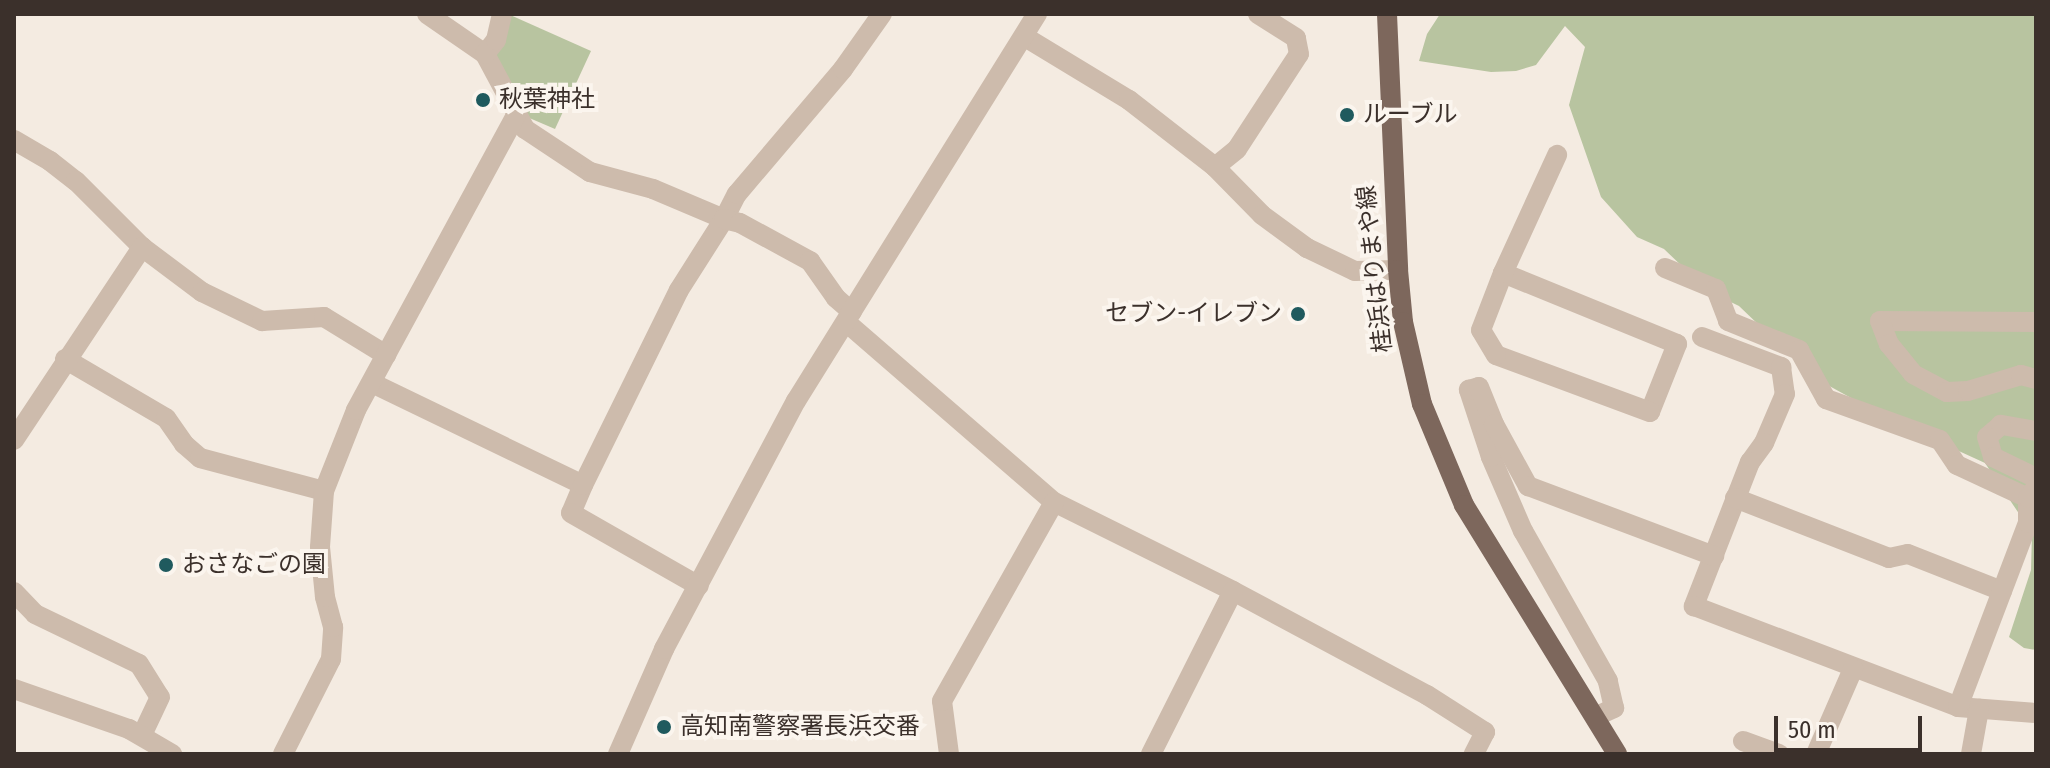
<!DOCTYPE html>
<html>
<head>
<meta charset="utf-8">
<style>
  body { margin:0 }
  #map { position:relative; width:2050px; height:768px; overflow:hidden; background:#f4ebe1; font-family:"Fira Sans Condensed","Noto Sans JP",sans-serif }
  div>[style] { position:absolute }
  .green>* { inset:0; background:#b8c4a0 }
  .minor>* { height:20px; margin:-10px; padding:0 10px; transform-origin:10px; border-radius:10px; background:#cdbbac }
  .major>* { height:20px; margin:-10px; padding:0 10px; transform-origin:10px; border-radius:10px; background:#7d675c }
  .dots>* { width:22px; height:22px; translate:-50% -50%; box-sizing:border-box; border:4px solid #fbf5ee; border-radius:50% }
  span { translate:-50% -50%; white-space:nowrap; text-align:center; line-height:1.15; -webkit-text-stroke:8px #fbf5ee; paint-order:stroke }
  .poi-label { font-size:24px; color:#3b302b }
  .left { translate:0 -50%; text-align:left }
  .right { translate:-100% -50%; text-align:right }
  .street-label { font-size:24px; color:#3b302b }
  .frame { position:absolute; inset:0; border:16px solid #3b302b; pointer-events:none }
  .scale { position:absolute; left:1774px; top:716px; width:148px; height:36px; box-sizing:border-box; border:4px solid #3b302b; border-top:0; padding-left:10px; font-size:24px; line-height:28px; white-space:nowrap; color:#3b302b; -webkit-text-stroke:6px #fbf5ee; paint-order:stroke }
</style>
</head>
<body>
<div id="map">
  <div class="green">
    <i style="clip-path:polygon(508px 14px,591px 51px,555px 129px,527px 117px,495px 56px)"></i>
    <i style="clip-path:polygon(1440px 14px,2036px 14px,2036px 650px,2024px 648px,2009px 637px,2031px 570px,2032px 533px,1985px 463px,1891px 420px,1813px 377px,1739px 306px,1708px 291px,1664px 249px,1637px 237px,1601px 197px,1569px 105px,1585px 47px,1565px 26px,1536px 65px,1516px 71px,1491px 72px,1419px 61px,1427px 34px)"></i>
  </div>
  <div class="minor">
    <i style="left:427px;top:14px;width:70px;rotate:34.6deg"></i>
    <i style="left:485px;top:54px;width:85px;rotate:61.9deg"></i>
    <i style="left:525px;top:129px;width:78px;rotate:33.5deg"></i>
    <i style="left:590px;top:172px;width:65px;rotate:15.1deg"></i>
    <i style="left:653px;top:189px;width:77px;rotate:22.9deg"></i>
    <i style="left:724px;top:219px;width:28px;rotate:-63deg"></i>
    <i style="left:737px;top:194px;width:164px;rotate:-49.7deg"></i>
    <i style="left:843px;top:69px;width:67px;rotate:-54.7deg"></i>
    <i style="left:1025px;top:37px;width:122px;rotate:31.2deg"></i>
    <i style="left:1129px;top:100px;width:109px;rotate:37.9deg"></i>
    <i style="left:1215px;top:167px;width:67px;rotate:45.6deg"></i>
    <i style="left:1262px;top:215px;width:56px;rotate:36.3deg"></i>
    <i style="left:1307px;top:248px;width:53px;rotate:25.6deg"></i>
    <i style="left:1355px;top:271px;width:43px;rotate:-1.3deg"></i>
    <i style="left:485px;top:54px;width:18px;rotate:-52deg"></i>
    <i style="left:496px;top:40px;width:27px;rotate:-77deg"></i>
    <i style="left:14px;top:140px;width:42px;rotate:30.3deg"></i>
    <i style="left:50px;top:161px;width:33px;rotate:38deg"></i>
    <i style="left:76px;top:181px;width:93px;rotate:45deg"></i>
    <i style="left:142px;top:247px;width:75px;rotate:36.9deg"></i>
    <i style="left:202px;top:292px;width:67px;rotate:25.8deg"></i>
    <i style="left:262px;top:321px;width:62px;rotate:-3.7deg"></i>
    <i style="left:324px;top:317px;width:73px;rotate:31.5deg"></i>
    <i style="left:1215px;top:167px;width:28px;rotate:-39deg"></i>
    <i style="left:1237px;top:149px;width:113px;rotate:-56.9deg"></i>
    <i style="left:1299px;top:54px;width:16px;rotate:-101deg"></i>
    <i style="left:1296px;top:38px;width:45px;rotate:-147.7deg"></i>
    <i style="left:1665px;top:268px;width:55px;rotate:22.4deg"></i>
    <i style="left:1716px;top:289px;width:34px;rotate:69deg"></i>
    <i style="left:1728px;top:321px;width:77px;rotate:22.2deg"></i>
    <i style="left:1799px;top:350px;width:56px;rotate:61.1deg"></i>
    <i style="left:1826px;top:399px;width:121px;rotate:19.8deg"></i>
    <i style="left:1940px;top:440px;width:30px;rotate:56deg"></i>
    <i style="left:1957px;top:465px;width:78px;rotate:24.9deg"></i>
    <i style="left:1503px;top:273px;width:188px;rotate:22.2deg"></i>
    <i style="left:1677px;top:344px;width:73px;rotate:111.7deg"></i>
    <i style="left:1650px;top:412px;width:164px;rotate:-159.7deg"></i>
    <i style="left:1496px;top:355px;width:29px;rotate:-121deg"></i>
    <i style="left:1481px;top:330px;width:61px;rotate:-68.9deg"></i>
    <i style="left:1503px;top:273px;width:130px;rotate:-65.4deg"></i>
    <i style="left:846px;top:322px;width:275px;rotate:40.9deg"></i>
    <i style="left:1054px;top:502px;width:200px;rotate:26.4deg"></i>
    <i style="left:1233px;top:591px;width:220px;rotate:28.2deg"></i>
    <i style="left:1427px;top:695px;width:69px;rotate:32.5deg"></i>
    <i style="left:1485px;top:732px;width:25px;rotate:117deg"></i>
    <i style="left:2036px;top:322px;width:156px;rotate:-179.6deg"></i>
    <i style="left:1880px;top:321px;width:25px;rotate:69deg"></i>
    <i style="left:1889px;top:344px;width:38px;rotate:51deg"></i>
    <i style="left:1913px;top:374px;width:38px;rotate:28deg"></i>
    <i style="left:1947px;top:392px;width:21px;rotate:-3deg"></i>
    <i style="left:1968px;top:391px;width:55px;rotate:-16.8deg"></i>
    <i style="left:2021px;top:375px;width:16px;rotate:15deg"></i>
    <i style="left:1702px;top:337px;width:85px;rotate:20.8deg"></i>
    <i style="left:1781px;top:367px;width:27px;rotate:82deg"></i>
    <i style="left:1785px;top:394px;width:53px;rotate:113.2deg"></i>
    <i style="left:1764px;top:443px;width:24px;rotate:126deg"></i>
    <i style="left:1750px;top:462px;width:155px;rotate:111.3deg"></i>
    <i style="left:1694px;top:606px;width:283px;rotate:20.9deg"></i>
    <i style="left:1958px;top:707px;width:78px;rotate:4.4deg"></i>
    <i style="left:65px;top:359px;width:117px;rotate:30.3deg"></i>
    <i style="left:166px;top:418px;width:32px;rotate:55deg"></i>
    <i style="left:184px;top:444px;width:21px;rotate:41deg"></i>
    <i style="left:200px;top:458px;width:128px;rotate:14.9deg"></i>
    <i style="left:372px;top:383px;width:234px;rotate:25.8deg"></i>
    <i style="left:583px;top:485px;width:30px;rotate:113deg"></i>
    <i style="left:571px;top:513px;width:147px;rotate:29.7deg"></i>
    <i style="left:2036px;top:431px;width:36px;rotate:-170deg"></i>
    <i style="left:2001px;top:425px;width:18px;rotate:139deg"></i>
    <i style="left:1987px;top:437px;width:21px;rotate:73deg"></i>
    <i style="left:1993px;top:457px;width:48px;rotate:26deg"></i>
    <i style="left:14px;top:440px;width:232px;rotate:-56.4deg"></i>
    <i style="left:583px;top:485px;width:217px;rotate:-63.8deg"></i>
    <i style="left:679px;top:290px;width:84px;rotate:-57.6deg"></i>
    <i style="left:724px;top:219px;width:16px;rotate:14deg"></i>
    <i style="left:740px;top:223px;width:80px;rotate:28.5deg"></i>
    <i style="left:810px;top:261px;width:45px;rotate:54.9deg"></i>
    <i style="left:836px;top:298px;width:21px;rotate:41deg"></i>
    <i style="left:1735px;top:498px;width:165px;rotate:21.3deg"></i>
    <i style="left:1889px;top:558px;width:19px;rotate:-12deg"></i>
    <i style="left:1908px;top:554px;width:101px;rotate:21.5deg"></i>
    <i style="left:14px;top:592px;width:30px;rotate:46deg"></i>
    <i style="left:35px;top:614px;width:115px;rotate:25.7deg"></i>
    <i style="left:139px;top:664px;width:39px;rotate:58deg"></i>
    <i style="left:160px;top:697px;width:42px;rotate:115.3deg"></i>
    <i style="left:14px;top:689px;width:122px;rotate:19.2deg"></i>
    <i style="left:129px;top:729px;width:50px;rotate:30.2deg"></i>
    <i style="left:1958px;top:707px;width:197px;rotate:-69.2deg"></i>
    <i style="left:2028px;top:523px;width:25px;rotate:-90deg"></i>
    <i style="left:2028px;top:498px;width:10px;rotate:-53deg"></i>
    <i style="left:1597px;top:716px;width:19px;rotate:-25deg"></i>
    <i style="left:1614px;top:708px;width:28px;rotate:-103deg"></i>
    <i style="left:1608px;top:681px;width:172px;rotate:-119.5deg"></i>
    <i style="left:1523px;top:531px;width:81px;rotate:-113.4deg"></i>
    <i style="left:1491px;top:457px;width:71px;rotate:-108.2deg"></i>
    <i style="left:1469px;top:390px;width:10px;rotate:-17deg"></i>
    <i style="left:1479px;top:387px;width:40px;rotate:68deg"></i>
    <i style="left:1494px;top:424px;width:71px;rotate:61.3deg"></i>
    <i style="left:1528px;top:486px;width:199px;rotate:20.6deg"></i>
    <i style="left:1743px;top:741px;width:38px;rotate:20deg"></i>
    <i style="left:283px;top:754px;width:106px;rotate:-63.2deg"></i>
    <i style="left:331px;top:659px;width:32px;rotate:-86deg"></i>
    <i style="left:333px;top:627px;width:31px;rotate:-105deg"></i>
    <i style="left:325px;top:597px;width:50px;rotate:-95.7deg"></i>
    <i style="left:320px;top:547px;width:56px;rotate:-85.9deg"></i>
    <i style="left:324px;top:491px;width:87px;rotate:-68.4deg"></i>
    <i style="left:356px;top:410px;width:339px;rotate:-61.5deg"></i>
    <i style="left:618px;top:754px;width:115px;rotate:-66.3deg"></i>
    <i style="left:664px;top:649px;width:281px;rotate:-62deg"></i>
    <i style="left:796px;top:401px;width:456px;rotate:-58.1deg"></i>
    <i style="left:949px;top:754px;width:53px;rotate:-97.5deg"></i>
    <i style="left:942px;top:701px;width:228px;rotate:-60.6deg"></i>
    <i style="left:1151px;top:754px;width:182px;rotate:-63.3deg"></i>
    <i style="left:1816px;top:754px;width:93px;rotate:-66.5deg"></i>
    <i style="left:1971px;top:754px;width:46px;rotate:-79.9deg"></i>
  </div>
  <div class="major">
    <i style="left:1387px;top:14px;width:256px;rotate:87.5deg"></i>
    <i style="left:1398px;top:270px;width:52px;rotate:84.5deg"></i>
    <i style="left:1403px;top:322px;width:84px;rotate:77deg"></i>
    <i style="left:1422px;top:404px;width:109px;rotate:67.4deg"></i>
    <i style="left:1464px;top:505px;width:292px;rotate:58.4deg"></i>
  </div>
  <div class="dots">
    <i style="left:483px;top:100px;background:#1f5a5e"></i>
    <i style="left:1347px;top:115px;background:#1f5a5e"></i>
    <i style="left:1298px;top:314px;background:#1f5a5e"></i>
    <i style="left:166px;top:565px;background:#1f5a5e"></i>
    <i style="left:664px;top:727px;background:#1f5a5e"></i>
  </div>
  <div class="poi-label">
    <span class="left" style="left:499px;top:100px">秋葉神社</span>
    <span class="left" style="left:1363px;top:115px">ルーブル</span>
    <span class="right" style="left:1282px;top:314px">セブン-イレブン</span>
    <span class="left" style="left:182px;top:565px">おさなごの園</span>
    <span class="left" style="left:680px;top:727px">高知南警察署長浜交番</span>
  </div>
  <div class="street-label">
    <span style="left:1375px;top:269px;rotate:-96deg">桂浜はりまや線</span>
  </div>
  <div class="frame"></div>
  <div class="scale">50 m</div>
</div>
</body>
</html>
